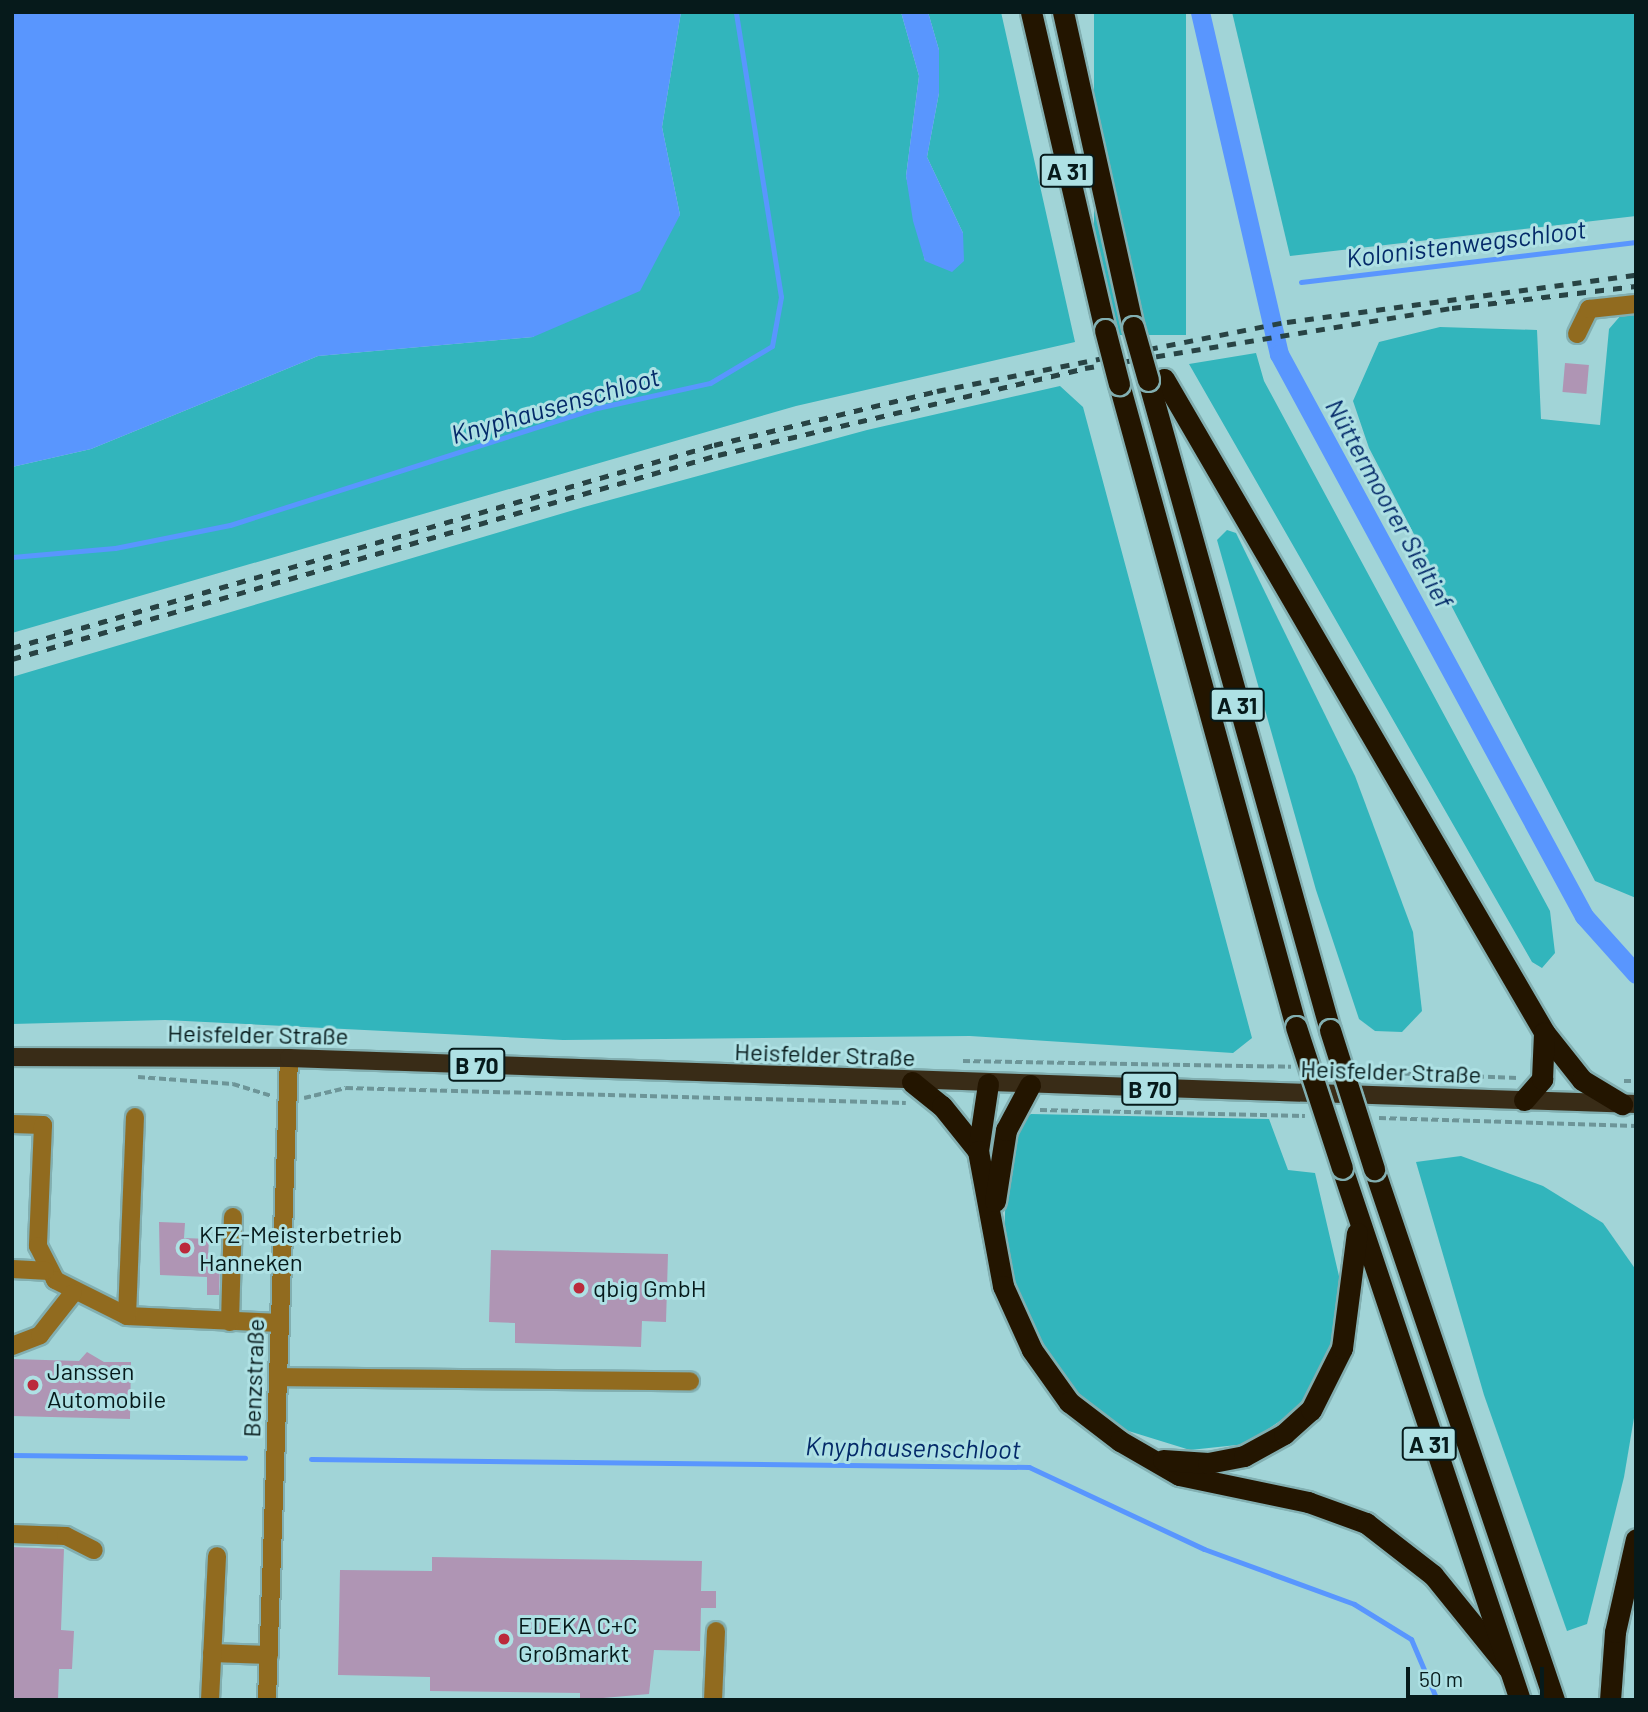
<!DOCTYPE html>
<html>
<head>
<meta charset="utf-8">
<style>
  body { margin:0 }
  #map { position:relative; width:1648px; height:1712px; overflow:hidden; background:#a1d4d7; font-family:Barlow,sans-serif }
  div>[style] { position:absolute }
  .green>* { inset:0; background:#32b5bc; transform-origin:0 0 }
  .water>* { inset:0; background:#5996fe }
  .stream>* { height:5px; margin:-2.5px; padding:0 2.5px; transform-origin:2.5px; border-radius:2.5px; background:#5996fe }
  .canal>* { height:19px; margin:-9.5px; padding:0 9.5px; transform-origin:9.5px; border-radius:9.5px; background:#5996fe }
  .building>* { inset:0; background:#af95b4; transform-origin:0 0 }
  .path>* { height:3.5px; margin-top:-1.75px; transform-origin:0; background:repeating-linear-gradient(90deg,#6d9598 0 7px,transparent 0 10.5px) }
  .roads { filter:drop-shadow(2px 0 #82afb1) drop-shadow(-2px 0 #82afb1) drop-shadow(0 2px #82afb1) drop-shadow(0 -2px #82afb1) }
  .minor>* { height:18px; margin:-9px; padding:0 9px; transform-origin:9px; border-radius:9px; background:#916b1f }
  .major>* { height:18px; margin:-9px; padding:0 9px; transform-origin:9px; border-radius:9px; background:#392c17 }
  .highway>* { height:21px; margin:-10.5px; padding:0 10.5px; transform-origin:10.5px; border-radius:10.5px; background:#231500 }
  .rail>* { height:5px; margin-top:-2.5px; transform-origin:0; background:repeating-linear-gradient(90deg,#284344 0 9px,transparent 0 18px) }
  .bridges { filter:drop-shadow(2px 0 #82afb1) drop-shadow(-2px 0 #82afb1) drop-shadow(0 2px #82afb1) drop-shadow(0 -2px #82afb1) }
  .highway-bridge>* { height:21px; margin:-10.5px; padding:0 10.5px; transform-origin:10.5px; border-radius:10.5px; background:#231500 }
  .dots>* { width:19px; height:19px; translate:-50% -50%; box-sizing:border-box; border:4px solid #aee1e4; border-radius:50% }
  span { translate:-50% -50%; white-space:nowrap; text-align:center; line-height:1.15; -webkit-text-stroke:6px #aee1e4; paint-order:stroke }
  .shield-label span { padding:2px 5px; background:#aee1e4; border:2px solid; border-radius:5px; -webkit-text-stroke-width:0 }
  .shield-label { font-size:23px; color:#061a1b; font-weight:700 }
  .street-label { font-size:24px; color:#061a1b }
  .poi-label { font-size:24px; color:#061a1b }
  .left { translate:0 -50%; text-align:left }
  .water-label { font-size:26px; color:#042a69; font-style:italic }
  .frame { position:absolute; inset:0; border:14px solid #061a1b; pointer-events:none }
  .scale { position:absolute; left:1406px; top:1667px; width:138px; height:32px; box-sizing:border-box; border:4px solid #061a1b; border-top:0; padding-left:9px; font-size:21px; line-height:24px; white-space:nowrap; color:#061a1b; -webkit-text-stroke:5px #aee1e4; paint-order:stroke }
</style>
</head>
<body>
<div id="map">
  <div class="green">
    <i style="clip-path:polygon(681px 12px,901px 12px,919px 76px,906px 176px,925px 261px,963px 233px,927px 157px,939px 93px,939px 50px,928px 12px,1001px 12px,1075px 342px,796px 406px,12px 633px,12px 467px,91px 449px,318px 356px,533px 337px,680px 215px,662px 127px)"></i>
    <i style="left:1094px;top:12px;width:92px;height:323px"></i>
    <i style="clip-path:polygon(1232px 12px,1636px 12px,1636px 216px,1290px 256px)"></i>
    <i style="clip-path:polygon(1636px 312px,1636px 898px,1595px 881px,1369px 448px,1353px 401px,1379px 342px,1440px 327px,1537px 330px,1541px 419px,1600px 425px,1609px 329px,1622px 314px)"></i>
    <i style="clip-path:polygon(1256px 353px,1264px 381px,1550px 911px,1555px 953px,1542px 968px,1532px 962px,1189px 364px)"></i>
    <i style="clip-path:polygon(1060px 386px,1083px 407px,1252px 1038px,1233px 1053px,970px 1036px,563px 1040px,165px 1020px,12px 1024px,12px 677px,584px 507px,867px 430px)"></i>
    <i style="clip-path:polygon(1227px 530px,1236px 533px,1355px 776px,1413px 932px,1422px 1011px,1402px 1032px,1375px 1031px,1359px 1019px,1316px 890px,1217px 540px)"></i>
    <i style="clip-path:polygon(1031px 1114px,1269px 1119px,1288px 1170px,1315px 1173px,1342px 1289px,1336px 1346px,1308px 1402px,1246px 1444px,1190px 1450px,1122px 1429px,1073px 1392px,1024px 1320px,1004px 1243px,1007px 1155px,1021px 1121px)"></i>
    <i style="clip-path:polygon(1461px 1156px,1543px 1186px,1603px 1223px,1636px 1270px,1636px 1406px,1624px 1477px,1587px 1624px,1567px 1631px,1484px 1395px,1416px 1162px)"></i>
  </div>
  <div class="water">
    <i style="clip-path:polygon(12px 12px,681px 12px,662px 127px,680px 215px,640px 291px,533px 337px,318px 356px,91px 449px,12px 467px)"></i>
    <i style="clip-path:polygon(901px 12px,928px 12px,939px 50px,939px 93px,927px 157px,963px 233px,964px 261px,952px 272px,925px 261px,913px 221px,906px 176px,919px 76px)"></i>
  </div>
  <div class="stream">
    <i style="left:1301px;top:282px;width:337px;rotate:-6.8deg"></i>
    <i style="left:12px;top:557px;width:103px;rotate:-5deg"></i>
    <i style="left:115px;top:548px;width:117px;rotate:-11.3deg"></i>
    <i style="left:230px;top:525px;width:385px;rotate:-17.7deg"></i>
    <i style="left:597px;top:408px;width:116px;rotate:-12.5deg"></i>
    <i style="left:710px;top:383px;width:72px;rotate:-30.8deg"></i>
    <i style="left:772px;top:346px;width:50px;rotate:-79.6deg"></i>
    <i style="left:781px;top:297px;width:289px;rotate:-99deg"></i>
    <i style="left:12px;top:1455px;width:233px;rotate:0.7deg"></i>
    <i style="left:311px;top:1459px;width:718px;rotate:0.64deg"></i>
    <i style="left:1029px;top:1467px;width:193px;rotate:25.1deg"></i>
    <i style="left:1204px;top:1549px;width:160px;rotate:20.1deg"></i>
    <i style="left:1354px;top:1604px;width:67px;rotate:31.6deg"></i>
    <i style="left:1411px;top:1639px;width:66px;rotate:66.9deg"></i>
  </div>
  <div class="canal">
    <i style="left:1200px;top:12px;width:351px;rotate:77deg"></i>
    <i style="left:1279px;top:354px;width:639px;rotate:61.51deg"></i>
    <i style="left:1584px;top:916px;width:78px;rotate:48.1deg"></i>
  </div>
  <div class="building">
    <i style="left:1565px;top:363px;width:24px;height:29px;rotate:5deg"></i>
    <i style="clip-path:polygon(159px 1222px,185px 1223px,184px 1238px,209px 1239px,208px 1257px,220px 1258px,219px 1295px,207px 1295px,207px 1277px,160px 1275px)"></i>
    <i style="clip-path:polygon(491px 1250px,668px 1254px,666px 1322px,642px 1321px,641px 1347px,515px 1343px,515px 1323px,489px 1322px)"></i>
    <i style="clip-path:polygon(87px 1352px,104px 1362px,131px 1362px,130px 1419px,12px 1416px,12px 1359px,79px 1361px)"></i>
    <i style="clip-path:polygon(12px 1547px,64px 1549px,61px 1630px,74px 1631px,72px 1669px,59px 1669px,58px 1700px,12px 1700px)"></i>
    <i style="clip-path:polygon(432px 1557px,702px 1561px,701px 1591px,716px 1591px,716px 1608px,701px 1608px,700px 1651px,654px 1650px,649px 1694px,580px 1700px,580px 1693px,430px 1691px,430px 1677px,338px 1675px,340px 1570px,432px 1571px)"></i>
  </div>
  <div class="path">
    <i style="left:963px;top:1061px;width:328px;rotate:1deg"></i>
    <i style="left:1362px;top:1072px;width:156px;rotate:2.2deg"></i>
    <i style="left:138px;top:1077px;width:95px;rotate:4.2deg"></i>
    <i style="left:233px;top:1084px;width:41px;rotate:17.1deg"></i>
    <i style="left:1624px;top:1081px;width:12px"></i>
    <i style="left:304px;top:1098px;width:43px;rotate:-13.4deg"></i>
    <i style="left:346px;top:1088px;width:560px;rotate:1.53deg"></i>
    <i style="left:1040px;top:1110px;width:265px;rotate:1.3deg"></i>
    <i style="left:1379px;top:1118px;width:257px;rotate:1.8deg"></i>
  </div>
  <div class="roads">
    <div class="minor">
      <i style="left:1577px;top:334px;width:28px;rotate:-64deg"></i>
      <i style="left:1589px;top:309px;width:47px;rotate:-6.1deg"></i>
      <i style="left:12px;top:1124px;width:31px;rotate:2deg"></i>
      <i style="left:43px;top:1125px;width:121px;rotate:92.4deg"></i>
      <i style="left:38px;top:1246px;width:38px;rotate:63deg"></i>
      <i style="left:55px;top:1280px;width:80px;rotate:26.6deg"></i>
      <i style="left:127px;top:1316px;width:153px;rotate:2.6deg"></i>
      <i style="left:12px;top:1269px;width:33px;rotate:3deg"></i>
      <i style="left:127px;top:1316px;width:199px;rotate:-87.7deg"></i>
      <i style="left:230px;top:1322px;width:105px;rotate:-88.4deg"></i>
      <i style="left:12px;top:1346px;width:30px;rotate:-21deg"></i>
      <i style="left:40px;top:1335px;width:53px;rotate:-51.8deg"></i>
      <i style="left:278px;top:1377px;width:412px;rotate:0.6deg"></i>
      <i style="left:12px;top:1534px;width:54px;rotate:2.1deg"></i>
      <i style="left:66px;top:1536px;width:31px;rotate:27deg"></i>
      <i style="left:212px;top:1653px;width:57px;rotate:2deg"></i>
      <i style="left:210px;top:1700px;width:144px;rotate:-87.2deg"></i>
      <i style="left:267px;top:1700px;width:642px;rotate:-88.04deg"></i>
      <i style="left:713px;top:1700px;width:69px;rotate:-87.5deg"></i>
    </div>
    <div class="major">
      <i style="left:12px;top:1057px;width:277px;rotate:0.2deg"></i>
      <i style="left:289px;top:1058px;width:1348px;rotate:1.96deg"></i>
    </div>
    <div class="highway">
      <i style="left:1031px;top:12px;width:326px;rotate:76.9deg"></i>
      <i style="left:1063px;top:12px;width:323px;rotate:77.5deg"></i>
      <i style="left:1164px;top:379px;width:756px;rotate:59.8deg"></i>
      <i style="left:1544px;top:1032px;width:61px;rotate:51.6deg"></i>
      <i style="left:1582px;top:1080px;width:47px;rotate:31deg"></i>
      <i style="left:1148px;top:380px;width:675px;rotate:74.36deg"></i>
      <i style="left:1119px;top:384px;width:667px;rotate:74.61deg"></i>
      <i style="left:912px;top:1082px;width:38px;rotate:39deg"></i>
      <i style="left:942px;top:1106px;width:58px;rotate:51.3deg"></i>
      <i style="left:988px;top:1084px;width:68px;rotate:98.5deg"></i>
      <i style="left:978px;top:1151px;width:137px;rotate:79.5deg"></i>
      <i style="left:1003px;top:1286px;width:70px;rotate:65.6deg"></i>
      <i style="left:1032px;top:1350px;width:64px;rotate:54.6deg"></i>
      <i style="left:1069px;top:1402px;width:64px;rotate:37.4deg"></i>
      <i style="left:1120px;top:1441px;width:68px;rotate:30deg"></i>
      <i style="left:1179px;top:1475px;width:132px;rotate:11.8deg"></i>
      <i style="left:1308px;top:1502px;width:62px;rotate:19.9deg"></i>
      <i style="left:1366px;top:1523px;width:85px;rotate:37.8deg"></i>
      <i style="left:1433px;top:1575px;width:121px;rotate:51deg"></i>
      <i style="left:1524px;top:1100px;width:28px;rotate:-49deg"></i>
      <i style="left:1542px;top:1079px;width:46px;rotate:-87.5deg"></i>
      <i style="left:1342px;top:1168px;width:561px;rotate:71.5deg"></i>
      <i style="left:1374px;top:1169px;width:561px;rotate:71.27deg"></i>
      <i style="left:995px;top:1201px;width:72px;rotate:-81.2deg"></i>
      <i style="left:1006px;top:1130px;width:51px;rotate:-61.9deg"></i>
      <i style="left:1163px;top:1460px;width:45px;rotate:3.8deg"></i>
      <i style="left:1208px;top:1463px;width:37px;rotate:-11deg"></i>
      <i style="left:1244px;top:1456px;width:46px;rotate:-28.8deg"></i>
      <i style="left:1284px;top:1434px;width:36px;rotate:-42deg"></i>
      <i style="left:1311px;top:1410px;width:69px;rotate:-63.4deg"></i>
      <i style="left:1342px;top:1348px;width:116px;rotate:-82.6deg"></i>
      <i style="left:1610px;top:1700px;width:68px;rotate:-85.8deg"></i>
      <i style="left:1615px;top:1632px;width:95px;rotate:-77.3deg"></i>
    </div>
  </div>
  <div class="rail">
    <i style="left:12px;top:648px;width:731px;rotate:-16.13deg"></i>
    <i style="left:714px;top:445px;width:229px;rotate:-13.6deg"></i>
    <i style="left:937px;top:391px;width:357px;rotate:-11.2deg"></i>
    <i style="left:1287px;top:322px;width:352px;rotate:-7.7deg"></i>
    <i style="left:12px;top:659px;width:735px;rotate:-16.12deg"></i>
    <i style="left:718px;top:455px;width:377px;rotate:-13.3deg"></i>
    <i style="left:1085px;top:368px;width:372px;rotate:-9.3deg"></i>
    <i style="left:1452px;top:308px;width:185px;rotate:-6.8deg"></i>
  </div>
  <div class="bridges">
    <div class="highway-bridge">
      <i style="left:1133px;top:327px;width:55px;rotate:74.2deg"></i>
      <i style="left:1105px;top:330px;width:56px;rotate:75.5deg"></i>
      <i style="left:1296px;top:1027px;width:148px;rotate:71.9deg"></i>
      <i style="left:1330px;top:1030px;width:146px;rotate:72.4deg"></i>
    </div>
  </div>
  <div class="dots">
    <i style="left:185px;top:1248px;background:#bb2a3b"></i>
    <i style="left:579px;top:1288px;background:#bb2a3b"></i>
    <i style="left:33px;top:1385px;background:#bb2a3b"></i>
    <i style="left:504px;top:1639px;background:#bb2a3b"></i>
  </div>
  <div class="shield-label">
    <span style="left:1067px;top:171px">A 31</span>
    <span style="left:1237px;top:705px">A 31</span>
    <span style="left:477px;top:1065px">B 70</span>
    <span style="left:1150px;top:1089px">B 70</span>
    <span style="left:1429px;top:1444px">A 31</span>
  </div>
  <div class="street-label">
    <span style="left:258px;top:1034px;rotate:1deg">Heisfelder Straße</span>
    <span style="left:825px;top:1054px;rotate:2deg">Heisfelder Straße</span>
    <span style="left:1391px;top:1071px;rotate:2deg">Heisfelder Straße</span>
    <span style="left:253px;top:1378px;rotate:-88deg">Benzstraße</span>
  </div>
  <div class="poi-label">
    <span class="left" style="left:199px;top:1248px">KFZ-Meisterbetrieb<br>Hanneken</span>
    <span class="left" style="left:593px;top:1288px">qbig GmbH</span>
    <span class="left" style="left:47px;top:1385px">Janssen<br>Automobile</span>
    <span class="left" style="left:518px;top:1639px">EDEKA C+C<br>Großmarkt</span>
  </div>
  <div class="water-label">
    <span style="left:1466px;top:243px;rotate:-7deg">Kolonistenwegschloot</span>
    <span style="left:555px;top:405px;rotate:-16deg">Knyphausenschloot</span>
    <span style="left:1390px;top:503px;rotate:61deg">Nüttermoorer Sieltief</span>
    <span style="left:913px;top:1447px;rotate:1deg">Knyphausenschloot</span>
  </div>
  <div class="frame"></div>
  <div class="scale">50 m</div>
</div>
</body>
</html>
